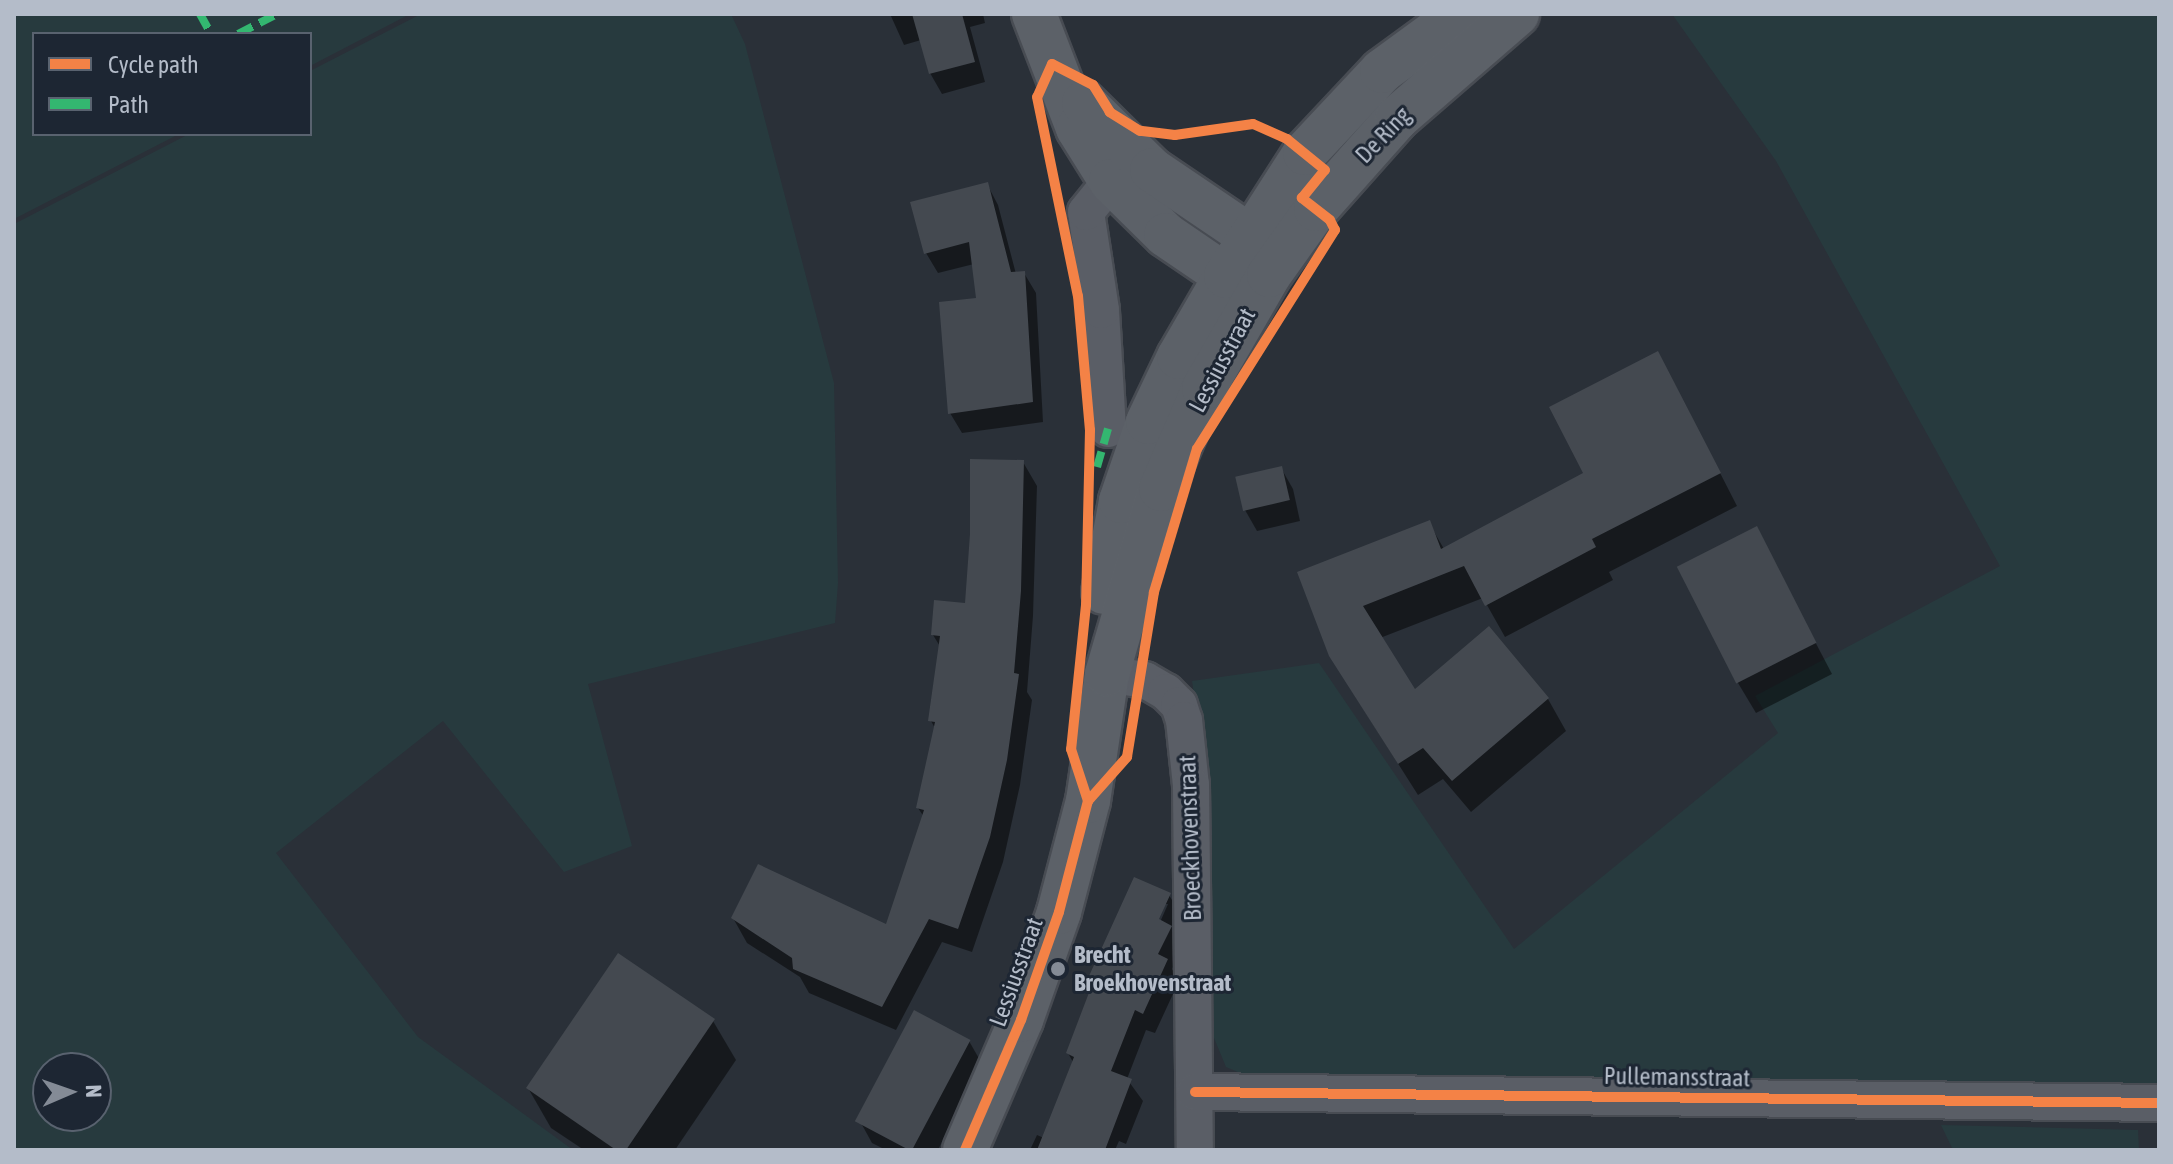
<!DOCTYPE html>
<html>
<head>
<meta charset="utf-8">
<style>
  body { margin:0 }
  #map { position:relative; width:2173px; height:1164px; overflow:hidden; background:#2a3038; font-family:"Asap Condensed",sans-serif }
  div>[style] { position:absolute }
  .green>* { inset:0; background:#273a3e }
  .shadow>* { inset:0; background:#0007 }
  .building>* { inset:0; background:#444950; transform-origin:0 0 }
  .roads { filter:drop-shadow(2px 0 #484c53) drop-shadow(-2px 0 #484c53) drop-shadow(0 2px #484c53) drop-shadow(0 -2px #484c53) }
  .minor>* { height:36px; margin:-18px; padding:0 18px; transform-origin:18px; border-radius:18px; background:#5a5e66 }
  .major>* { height:44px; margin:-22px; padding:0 22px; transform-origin:22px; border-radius:22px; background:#5c6168 }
  .quiet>* { height:8px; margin-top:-4px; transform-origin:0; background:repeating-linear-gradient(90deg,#33b770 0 16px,transparent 0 24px) }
  .cycleway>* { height:10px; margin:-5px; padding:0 5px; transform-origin:5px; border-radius:5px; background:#f48246 }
  .dots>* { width:22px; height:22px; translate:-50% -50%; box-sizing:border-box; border:4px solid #1d2633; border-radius:50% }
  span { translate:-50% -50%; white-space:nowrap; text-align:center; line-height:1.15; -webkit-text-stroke:6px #1d2633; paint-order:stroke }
  .street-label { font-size:24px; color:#b4bcc9 }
  .poi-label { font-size:24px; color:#b4bcc9; font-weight:700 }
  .left { translate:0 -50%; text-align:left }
  .frame { position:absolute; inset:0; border:16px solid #b4bcc9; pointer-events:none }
  .legend { position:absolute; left:32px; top:32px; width:280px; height:104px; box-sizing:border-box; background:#1d2633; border:2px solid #59626f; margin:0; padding:10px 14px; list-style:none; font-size:24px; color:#b4bcc9 }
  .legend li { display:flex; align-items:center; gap:16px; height:40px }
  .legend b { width:40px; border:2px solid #59626f }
  .north { position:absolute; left:32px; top:1052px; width:80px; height:80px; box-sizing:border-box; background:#1d2633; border:2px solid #59626f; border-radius:50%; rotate:88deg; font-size:22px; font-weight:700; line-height:32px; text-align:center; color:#b4bcc9 }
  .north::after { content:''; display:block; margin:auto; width:28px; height:36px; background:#848b96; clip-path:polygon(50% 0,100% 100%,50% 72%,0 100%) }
</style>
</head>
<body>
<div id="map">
  <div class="green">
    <i style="clip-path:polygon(14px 14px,410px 14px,310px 66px,310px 34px,34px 34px,34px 134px,179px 134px,14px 219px)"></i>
    <i style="clip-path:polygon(evenodd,421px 14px,731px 14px,745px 44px,834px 383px,838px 583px,835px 623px,588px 684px,632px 846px,564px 872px,443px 721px,276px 853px,418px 1037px,573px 1150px,14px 1150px,14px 224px,189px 134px,310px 134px,310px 71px,421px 14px,48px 1068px,96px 1068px,96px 1116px,48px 1116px,48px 1068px)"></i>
    <i style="clip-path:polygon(1672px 14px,2159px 14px,2159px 1090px,1259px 1081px,1226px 1067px,1214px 1038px,1205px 766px,1192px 681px,1319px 663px,1514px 949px,1778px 733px,1755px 696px,2000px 566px,1776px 161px)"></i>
    <i style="clip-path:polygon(1941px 1125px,2138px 1130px,2139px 1150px,1953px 1150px)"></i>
  </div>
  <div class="shadow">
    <i style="clip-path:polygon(890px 14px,983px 14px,985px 23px,970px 27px,985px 82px,942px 94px,930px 73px,921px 40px,904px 45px)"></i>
    <i style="clip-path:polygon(987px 184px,998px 205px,1016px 274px,1024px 273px,1036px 293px,1043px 422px,962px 433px,950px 413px,978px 300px,974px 264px,938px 273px,926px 253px)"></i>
    <i style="clip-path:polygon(1675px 385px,1737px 506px,1609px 572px,1613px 580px,1505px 637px,1483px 598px,1380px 638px,1414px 693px,1548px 699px,1566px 731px,1471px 812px,1443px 779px,1418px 795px,1350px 688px,1300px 574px,1429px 523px,1444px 549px,1586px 474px)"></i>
    <i style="clip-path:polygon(1023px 462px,1037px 486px,1033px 616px,1027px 692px,1032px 700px,1020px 785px,1003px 862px,972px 952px,942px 942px,896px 1030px,809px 993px,800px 977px,747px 943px,733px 918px,888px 927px,924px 817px,918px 808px,936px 730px,931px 721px,941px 648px,933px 635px,967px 605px)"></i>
    <i style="clip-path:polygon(1281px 468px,1293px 489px,1300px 521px,1257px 531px,1245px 510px)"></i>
    <i style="clip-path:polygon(1756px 529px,1832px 674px,1756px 713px,1738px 683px)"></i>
    <i style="clip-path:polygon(evenodd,1169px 895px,1181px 915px,1173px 933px,1182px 948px,1172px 969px,1179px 981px,1155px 1033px,1146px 1030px,1127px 1079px,1143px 1101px,1126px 1144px,1119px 1141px,1115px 1150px,1030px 1150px,1037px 1135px,1044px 1138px,1074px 1064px,1068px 1053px,1091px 995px,1086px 987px,1169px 895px,1163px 904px,1168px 904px,1157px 929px,1153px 927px,1163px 904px)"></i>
    <i style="clip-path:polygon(713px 1021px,736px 1060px,675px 1150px,584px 1150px,551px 1128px,528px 1088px)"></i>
    <i style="clip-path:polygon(969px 1041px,981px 1062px,938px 1150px,886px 1150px,872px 1143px,861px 1123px)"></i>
  </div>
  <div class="building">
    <i style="clip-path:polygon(912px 14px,962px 14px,975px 62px,929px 74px)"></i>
    <i style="clip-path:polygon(988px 182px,1011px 272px,1025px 271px,1033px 402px,948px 414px,939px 302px,976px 298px,969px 242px,924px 254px,910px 202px)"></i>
    <i style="clip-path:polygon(1658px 351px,1721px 473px,1592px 539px,1596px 547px,1485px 606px,1464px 566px,1363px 606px,1415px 689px,1489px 626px,1549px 698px,1452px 781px,1423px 748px,1398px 764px,1329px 656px,1297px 572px,1430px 520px,1441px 549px,1583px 473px,1549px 407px)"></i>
    <i style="clip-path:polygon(970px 459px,1024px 460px,1021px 591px,1014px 673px,1019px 674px,1007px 760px,990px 837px,958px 929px,929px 919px,882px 1007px,793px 969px,792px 958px,731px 918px,758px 864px,886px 924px,924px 810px,916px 808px,935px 722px,928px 721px,940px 636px,931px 635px,934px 600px,965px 603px,970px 534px)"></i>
    <i style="left:1282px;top:466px;width:35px;height:48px;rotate:77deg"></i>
    <i style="left:1757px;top:526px;width:131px;height:90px;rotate:63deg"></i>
    <i style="clip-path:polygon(1134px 877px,1171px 893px,1159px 919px,1172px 926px,1158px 954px,1168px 959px,1143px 1014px,1135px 1010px,1111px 1071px,1132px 1079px,1105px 1150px,1037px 1150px,1074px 1057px,1066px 1053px,1090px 990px,1084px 987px)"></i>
    <i style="clip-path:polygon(618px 953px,715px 1019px,626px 1150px,616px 1150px,526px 1088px)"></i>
    <i style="left:914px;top:1010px;width:64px;height:126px;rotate:28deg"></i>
  </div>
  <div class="roads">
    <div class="minor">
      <i style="left:1108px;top:429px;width:119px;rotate:-93.4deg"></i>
      <i style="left:1101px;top:310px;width:99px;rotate:-98.7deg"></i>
      <i style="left:1086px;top:212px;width:40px;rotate:-51deg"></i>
      <i style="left:1107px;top:674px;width:38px;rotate:9deg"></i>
      <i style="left:1145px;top:680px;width:24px;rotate:30deg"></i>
      <i style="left:1166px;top:692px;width:18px;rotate:45deg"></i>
      <i style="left:1179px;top:705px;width:16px;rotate:72deg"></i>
      <i style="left:1184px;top:720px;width:65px;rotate:83.9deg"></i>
      <i style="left:1191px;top:785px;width:365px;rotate:89.4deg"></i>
      <i style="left:1195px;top:1092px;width:964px;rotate:0.65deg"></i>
    </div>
    <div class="major">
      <i style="left:1034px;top:14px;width:122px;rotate:68.9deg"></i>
      <i style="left:1078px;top:128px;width:62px;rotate:58.1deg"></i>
      <i style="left:1111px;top:181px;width:77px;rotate:44.5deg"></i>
      <i style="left:1166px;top:235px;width:73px;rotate:34.3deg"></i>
      <i style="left:1226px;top:276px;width:27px"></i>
      <i style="left:1084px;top:103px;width:95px;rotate:44.6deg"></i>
      <i style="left:1152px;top:170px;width:120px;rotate:34.1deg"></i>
      <i style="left:1251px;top:237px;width:28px;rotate:64deg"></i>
      <i style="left:1104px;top:592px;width:93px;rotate:-79.4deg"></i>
      <i style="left:1121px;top:501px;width:83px;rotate:-71.1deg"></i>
      <i style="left:1148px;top:422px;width:72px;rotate:-64.5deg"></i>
      <i style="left:1179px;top:357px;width:94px;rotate:-59.9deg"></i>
      <i style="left:1226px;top:276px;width:146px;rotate:-57.3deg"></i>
      <i style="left:1305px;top:153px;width:112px;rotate:-46.8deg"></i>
      <i style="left:1382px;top:71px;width:97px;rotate:-36.2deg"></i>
      <i style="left:965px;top:1150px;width:142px;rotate:-66.7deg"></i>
      <i style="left:1021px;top:1020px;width:114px;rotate:-70.6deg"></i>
      <i style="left:1059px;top:912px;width:115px;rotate:-75.4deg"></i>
      <i style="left:1088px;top:801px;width:128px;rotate:-81.5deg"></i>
      <i style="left:1107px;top:674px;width:193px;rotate:-73.7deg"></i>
      <i style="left:1161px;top:489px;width:110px;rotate:-66.9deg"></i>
      <i style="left:1204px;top:388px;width:130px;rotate:-60.1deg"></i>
      <i style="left:1269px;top:275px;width:81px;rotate:-54.5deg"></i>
      <i style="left:1316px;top:209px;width:122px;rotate:-48.3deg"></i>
      <i style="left:1397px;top:118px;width:159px;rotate:-40.9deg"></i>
    </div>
  </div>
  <div class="quiet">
    <i style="left:200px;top:14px;width:23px;rotate:61deg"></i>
    <i style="left:238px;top:34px;width:44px;rotate:-27.1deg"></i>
    <i style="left:1097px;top:467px;width:40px;rotate:-74deg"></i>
  </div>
  <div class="cycleway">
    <i style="left:1052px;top:64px;width:36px;rotate:114deg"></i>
    <i style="left:1037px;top:97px;width:203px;rotate:78.4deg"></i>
    <i style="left:1078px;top:296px;width:135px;rotate:84.9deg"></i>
    <i style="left:1090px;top:430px;width:175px;rotate:91.3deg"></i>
    <i style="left:1086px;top:605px;width:145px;rotate:95.9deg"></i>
    <i style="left:1071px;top:749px;width:55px;rotate:71.9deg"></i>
    <i style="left:1195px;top:1092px;width:964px;rotate:0.65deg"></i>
    <i style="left:965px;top:1150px;width:142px;rotate:-66.7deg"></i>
    <i style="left:1021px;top:1020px;width:114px;rotate:-70.6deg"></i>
    <i style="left:1059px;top:912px;width:115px;rotate:-75.4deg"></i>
    <i style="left:1088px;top:801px;width:59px;rotate:-48.4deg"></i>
    <i style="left:1127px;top:757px;width:167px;rotate:-80.7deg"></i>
    <i style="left:1154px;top:592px;width:149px;rotate:-73.3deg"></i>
    <i style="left:1197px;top:449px;width:259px;rotate:-57.8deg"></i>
    <i style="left:1335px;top:230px;width:11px;rotate:-117deg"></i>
    <i style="left:1330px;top:220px;width:36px;rotate:-142deg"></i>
    <i style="left:1302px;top:198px;width:36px;rotate:-51deg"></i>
    <i style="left:1325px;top:170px;width:49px;rotate:-140.8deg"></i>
    <i style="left:1287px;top:139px;width:37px;rotate:-156deg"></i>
    <i style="left:1253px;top:124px;width:79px;rotate:172deg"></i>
    <i style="left:1175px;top:135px;width:35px;rotate:-173deg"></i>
    <i style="left:1140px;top:131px;width:36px;rotate:-148deg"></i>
    <i style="left:1110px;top:112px;width:32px;rotate:-122deg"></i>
    <i style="left:1093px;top:85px;width:46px;rotate:-152.9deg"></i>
  </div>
  <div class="dots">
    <i style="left:1058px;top:969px;background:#848b96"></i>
  </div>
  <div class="street-label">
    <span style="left:1383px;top:135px;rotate:-46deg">De Ring</span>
    <span style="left:1222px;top:360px;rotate:-62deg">Lessiusstraat</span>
    <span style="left:1190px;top:838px;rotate:-92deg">Broeckhovenstraat</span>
    <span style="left:1016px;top:972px;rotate:-70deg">Lessiusstraat</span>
    <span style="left:1677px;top:1077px;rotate:1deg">Pullemansstraat</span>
  </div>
  <div class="poi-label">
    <span class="left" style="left:1074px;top:969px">Brecht<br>Broekhovenstraat</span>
  </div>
  <div class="frame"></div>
  <ul class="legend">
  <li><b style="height:10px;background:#f48246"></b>Cycle path</li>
  <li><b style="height:10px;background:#33b770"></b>Path</li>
  </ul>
  <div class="north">N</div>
</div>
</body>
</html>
